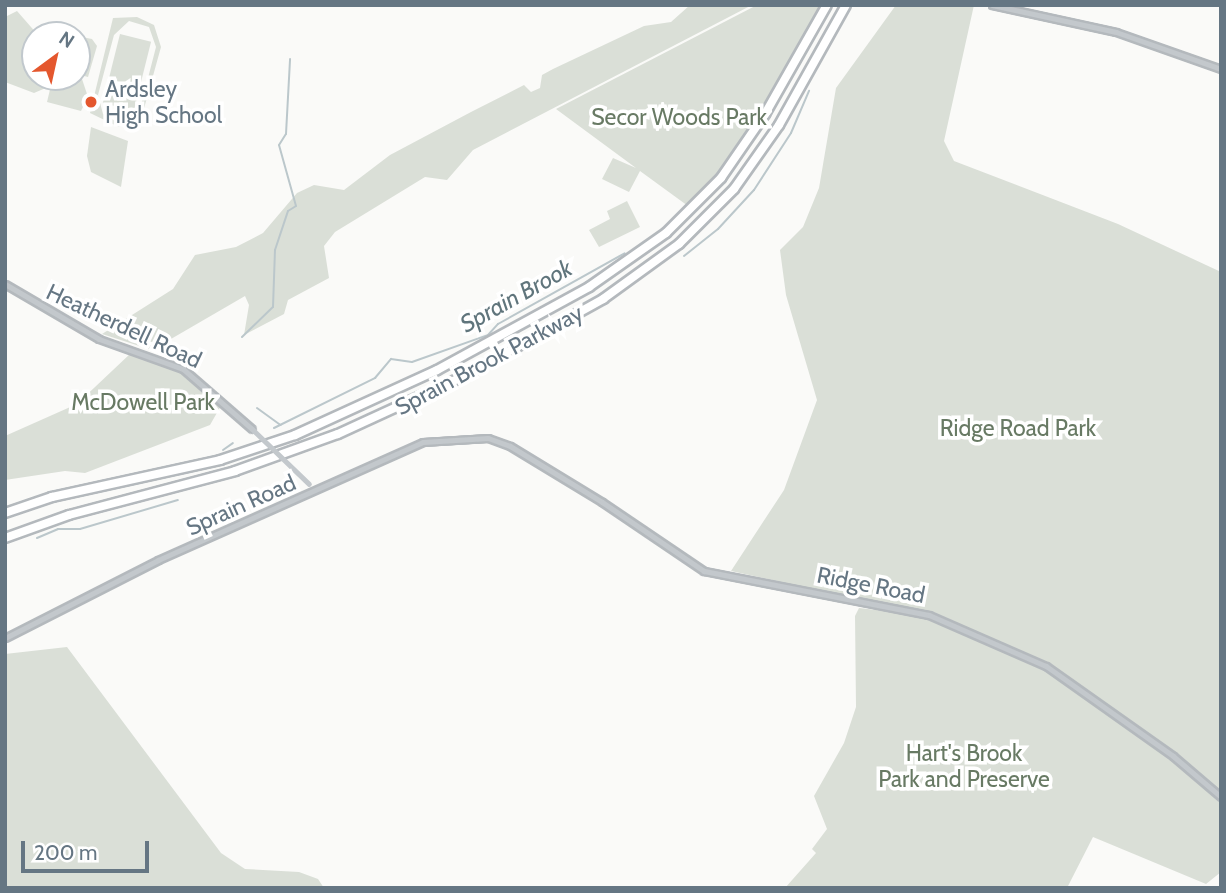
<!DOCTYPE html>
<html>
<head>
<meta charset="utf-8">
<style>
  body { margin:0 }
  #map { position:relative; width:1226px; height:893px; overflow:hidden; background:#fafaf8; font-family:Cabin,sans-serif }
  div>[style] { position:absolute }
  .green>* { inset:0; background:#dadfd7; transform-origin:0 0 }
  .stream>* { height:2px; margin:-1px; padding:0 1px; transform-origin:1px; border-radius:1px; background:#bbc7cb }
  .roads { filter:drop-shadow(2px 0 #b4b9bd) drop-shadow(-2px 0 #b4b9bd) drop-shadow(0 2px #b4b9bd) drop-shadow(0 -2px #b4b9bd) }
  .tertiary>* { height:5px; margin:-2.5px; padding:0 2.5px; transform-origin:2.5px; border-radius:2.5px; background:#c3c8cc }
  .motorway>* { height:8px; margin:-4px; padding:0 4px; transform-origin:4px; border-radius:4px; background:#fff }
  .tertiary-bridge>* { height:5px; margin:-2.5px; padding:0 2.5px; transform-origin:2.5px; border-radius:2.5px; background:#c3c8cc }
  .dots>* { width:19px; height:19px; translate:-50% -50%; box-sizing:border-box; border:4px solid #fff; border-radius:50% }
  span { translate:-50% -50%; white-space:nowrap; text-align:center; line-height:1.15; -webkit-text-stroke:7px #fff; paint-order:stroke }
  .poi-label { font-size:23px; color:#657683 }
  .left { translate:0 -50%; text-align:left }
  .park-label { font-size:23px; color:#687a64 }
  .street-label { font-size:23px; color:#657683 }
  .water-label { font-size:24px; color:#60757c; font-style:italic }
  .frame { position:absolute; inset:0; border:7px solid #657683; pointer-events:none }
  .north { position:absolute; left:21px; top:21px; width:70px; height:70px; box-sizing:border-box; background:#fff; border:2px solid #c1c8cd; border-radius:50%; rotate:33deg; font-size:19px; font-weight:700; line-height:28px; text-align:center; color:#657683 }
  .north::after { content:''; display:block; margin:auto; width:24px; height:32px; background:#e4572e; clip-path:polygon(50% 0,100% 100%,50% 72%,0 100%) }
  .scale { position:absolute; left:21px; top:841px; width:128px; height:32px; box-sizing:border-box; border:4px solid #657683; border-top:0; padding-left:9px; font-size:21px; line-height:24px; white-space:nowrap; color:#657683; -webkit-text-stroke:5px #fff; paint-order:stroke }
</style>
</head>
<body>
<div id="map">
  <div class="green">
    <i style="clip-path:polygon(690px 5px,752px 5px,473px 150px,447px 180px,425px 177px,335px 232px,324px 246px,329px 278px,288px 300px,284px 314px,244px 335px,249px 305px,245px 296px,152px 350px,102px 334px,173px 289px,195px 255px,236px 247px,263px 233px,297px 193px,314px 185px,344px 190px,390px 155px,471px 112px,524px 85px,531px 92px,540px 88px,542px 75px,553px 69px,644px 26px,671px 22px)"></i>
    <i style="clip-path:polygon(757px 5px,821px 5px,753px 123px,712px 180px,688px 206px,640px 171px,629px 192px,602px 179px,613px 158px,636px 168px,556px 109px)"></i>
    <i style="clip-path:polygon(896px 5px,974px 5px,944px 141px,954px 161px,1118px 224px,1221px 272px,1219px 791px,1052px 665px,944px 617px,731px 571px,784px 490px,817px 400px,786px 295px,780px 250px,803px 227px,819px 188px,836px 88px)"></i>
    <i style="clip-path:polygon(17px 11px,38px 35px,35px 77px,51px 77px,48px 87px,34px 93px,5px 82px,5px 17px)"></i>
    <i style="clip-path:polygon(evenodd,137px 17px,154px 25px,161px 47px,143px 112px,131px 124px,119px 127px,90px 113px,113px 18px,137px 17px,129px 21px,149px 27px,156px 47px,140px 109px,131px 119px,115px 121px,103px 114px,98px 95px,114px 35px,129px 21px)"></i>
    <i style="left:120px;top:34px;width:32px;height:71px;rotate:14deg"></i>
    <i style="clip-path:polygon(77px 36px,92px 39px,97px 46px,88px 77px,77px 74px)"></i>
    <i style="clip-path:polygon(53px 77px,82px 79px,88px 97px,81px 111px,47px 102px)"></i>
    <i style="clip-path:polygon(91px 127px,128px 141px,121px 187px,91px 172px,87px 156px)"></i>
    <i style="clip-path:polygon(627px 201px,640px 227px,599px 247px,589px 230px,610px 219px,607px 211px)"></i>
    <i style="clip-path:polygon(131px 353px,179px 369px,222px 404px,210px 425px,85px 473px,65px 471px,5px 480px,5px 436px,77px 404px)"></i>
    <i style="clip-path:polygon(859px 608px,920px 615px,1048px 670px,1164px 752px,1221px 801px,1221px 872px,1206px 884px,1093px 837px,1067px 888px,785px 888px,816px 853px,812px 849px,827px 829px,814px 796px,844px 743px,856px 707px,855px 616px)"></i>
    <i style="clip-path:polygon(67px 647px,221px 853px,245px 869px,299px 872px,318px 879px,324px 888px,5px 888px,5px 654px)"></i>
  </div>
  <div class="stream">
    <i style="left:684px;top:256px;width:43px;rotate:-38.5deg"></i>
    <i style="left:718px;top:229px;width:53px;rotate:-47.3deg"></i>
    <i style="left:754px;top:190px;width:68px;rotate:-57deg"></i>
    <i style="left:791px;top:133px;width:46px;rotate:-66.8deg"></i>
    <i style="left:242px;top:337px;width:43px;rotate:-44.1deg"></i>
    <i style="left:273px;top:307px;width:57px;rotate:-88deg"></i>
    <i style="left:275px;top:250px;width:41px;rotate:-71.6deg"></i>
    <i style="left:288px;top:211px;width:9px;rotate:-32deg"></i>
    <i style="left:296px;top:206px;width:63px;rotate:-105.6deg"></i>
    <i style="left:279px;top:145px;width:13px;rotate:-58deg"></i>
    <i style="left:286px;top:134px;width:75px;rotate:-86.9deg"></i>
    <i style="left:257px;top:408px;width:29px;rotate:36deg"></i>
    <i style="left:274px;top:428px;width:113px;rotate:-26.3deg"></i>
    <i style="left:375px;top:378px;width:25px;rotate:-50deg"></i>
    <i style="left:391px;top:359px;width:21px;rotate:8deg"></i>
    <i style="left:412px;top:362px;width:81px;rotate:-19.6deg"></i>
    <i style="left:488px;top:335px;width:15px;rotate:-48deg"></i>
    <i style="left:498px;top:324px;width:145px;rotate:-29.2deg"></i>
    <i style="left:223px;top:450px;width:12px;rotate:-35deg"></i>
    <i style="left:37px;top:538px;width:23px;rotate:-23deg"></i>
    <i style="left:58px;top:529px;width:22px"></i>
    <i style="left:80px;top:529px;width:102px;rotate:-16.5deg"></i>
  </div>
  <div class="roads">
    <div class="tertiary">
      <i style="left:992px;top:5px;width:127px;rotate:12.3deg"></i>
      <i style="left:1116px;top:32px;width:111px;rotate:19.4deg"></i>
      <i style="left:5px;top:284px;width:109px;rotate:30.3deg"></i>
      <i style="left:99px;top:339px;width:89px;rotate:19.7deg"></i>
      <i style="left:183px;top:369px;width:91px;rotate:41deg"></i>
      <i style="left:5px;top:638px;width:172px;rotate:-27deg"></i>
      <i style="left:158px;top:560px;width:290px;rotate:-24deg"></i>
      <i style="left:423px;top:442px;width:65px;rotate:-3.5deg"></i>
      <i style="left:488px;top:438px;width:23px;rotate:20deg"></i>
      <i style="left:510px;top:446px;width:108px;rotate:31.3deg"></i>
      <i style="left:602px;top:502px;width:123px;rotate:34.1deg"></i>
      <i style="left:704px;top:571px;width:229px;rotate:11.1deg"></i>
      <i style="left:929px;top:615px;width:128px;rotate:23.6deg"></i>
      <i style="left:1046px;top:666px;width:156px;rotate:35.3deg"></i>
      <i style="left:1173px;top:756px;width:63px;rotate:40.5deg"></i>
    </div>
    <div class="motorway">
      <i style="left:5px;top:513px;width:50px;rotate:-18.8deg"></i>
      <i style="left:52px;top:497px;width:172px;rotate:-12.4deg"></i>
      <i style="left:220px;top:460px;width:79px;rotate:-18.4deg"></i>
      <i style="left:295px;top:435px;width:156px;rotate:-24.6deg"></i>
      <i style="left:437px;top:370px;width:173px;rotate:-28.6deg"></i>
      <i style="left:589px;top:287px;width:94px;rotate:-35deg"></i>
      <i style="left:666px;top:233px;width:78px;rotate:-45deg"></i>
      <i style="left:721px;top:178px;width:78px;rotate:-55.5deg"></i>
      <i style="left:765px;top:114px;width:125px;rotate:-60.4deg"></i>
      <i style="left:5px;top:538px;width:68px;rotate:-19.8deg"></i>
      <i style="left:69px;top:515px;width:172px;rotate:-14.8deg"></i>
      <i style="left:235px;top:471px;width:109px;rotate:-19.8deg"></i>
      <i style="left:338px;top:434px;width:141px;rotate:-24.7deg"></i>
      <i style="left:466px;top:375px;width:157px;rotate:-29deg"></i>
      <i style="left:603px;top:299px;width:94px;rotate:-35.9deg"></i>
      <i style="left:679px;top:244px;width:78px;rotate:-45deg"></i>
      <i style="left:734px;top:189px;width:78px;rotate:-54.9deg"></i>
      <i style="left:779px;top:125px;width:137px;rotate:-60.8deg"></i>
    </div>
  </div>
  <div class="tertiary-bridge">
    <i style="left:252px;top:429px;width:79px;rotate:44deg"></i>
  </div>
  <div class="dots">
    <i style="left:91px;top:102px;background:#e4572e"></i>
  </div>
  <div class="poi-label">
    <span class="left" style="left:105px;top:102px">Ardsley<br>High School</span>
  </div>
  <div class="park-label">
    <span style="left:679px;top:117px">Secor Woods Park</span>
    <span style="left:143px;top:402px">McDowell Park</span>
    <span style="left:1018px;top:428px">Ridge Road Park</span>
    <span style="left:964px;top:766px">Hart's Brook<br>Park and Preserve</span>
  </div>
  <div class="street-label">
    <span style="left:124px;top:326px;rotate:25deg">Heatherdell Road</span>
    <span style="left:489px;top:360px;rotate:-28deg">Sprain Brook Parkway</span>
    <span style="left:241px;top:505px;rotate:-24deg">Sprain Road</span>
    <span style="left:871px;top:585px;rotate:11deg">Ridge Road</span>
  </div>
  <div class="water-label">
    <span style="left:516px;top:296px;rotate:-29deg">Sprain Brook</span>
  </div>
  <div class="frame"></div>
  <div class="north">N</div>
  <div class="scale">200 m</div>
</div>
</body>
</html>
